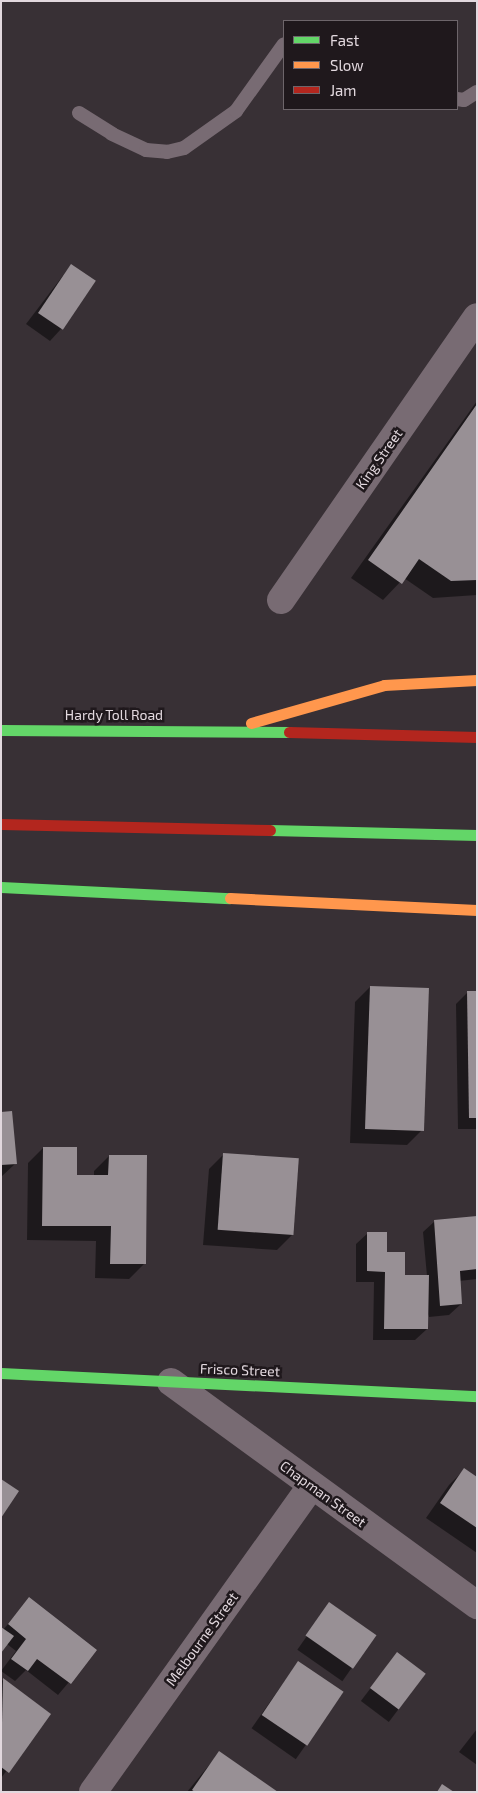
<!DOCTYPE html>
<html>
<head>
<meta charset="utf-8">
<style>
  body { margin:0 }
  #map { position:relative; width:478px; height:1793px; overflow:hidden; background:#383035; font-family:"Exo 2",sans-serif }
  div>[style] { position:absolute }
  .shadow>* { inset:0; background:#0007; transform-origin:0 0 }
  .building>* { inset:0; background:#989095; transform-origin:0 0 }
  .lane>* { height:14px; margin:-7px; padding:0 7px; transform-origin:7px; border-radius:7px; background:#786b73 }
  .street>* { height:28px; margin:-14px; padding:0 14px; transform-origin:14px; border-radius:14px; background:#786b73 }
  .fast>* { height:11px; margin:-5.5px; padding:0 5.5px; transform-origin:5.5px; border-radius:5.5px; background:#63d668 }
  .slow>* { height:11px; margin:-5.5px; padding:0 5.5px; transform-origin:5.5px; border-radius:5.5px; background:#ff974d }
  .jam>* { height:11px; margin:-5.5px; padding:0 5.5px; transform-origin:5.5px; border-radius:5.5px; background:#b3261e }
  span { translate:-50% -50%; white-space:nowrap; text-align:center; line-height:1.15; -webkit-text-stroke:5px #1f181c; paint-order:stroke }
  .street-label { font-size:14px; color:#e2d8de }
  .frame { position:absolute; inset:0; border:2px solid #e2d8de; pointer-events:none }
  .legend { position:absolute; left:283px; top:20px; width:175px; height:90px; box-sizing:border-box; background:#1f181c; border:1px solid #6d656a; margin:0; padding:6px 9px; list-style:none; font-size:15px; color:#e2d8de }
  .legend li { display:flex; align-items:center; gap:10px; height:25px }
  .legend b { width:25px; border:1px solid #6d656a }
</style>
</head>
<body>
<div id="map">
  <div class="shadow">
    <i style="clip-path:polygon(71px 265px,61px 329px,50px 341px,26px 324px)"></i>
    <i style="clip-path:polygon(477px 401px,477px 595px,433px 598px,404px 578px,383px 600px,351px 578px)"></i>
    <i style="clip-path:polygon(370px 987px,422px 1130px,407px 1145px,350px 1143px,355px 1002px)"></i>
    <i style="clip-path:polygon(468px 992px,477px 992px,477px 1129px,458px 1129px,456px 1004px)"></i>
    <i style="clip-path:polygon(1px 1113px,16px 1163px,1px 1177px)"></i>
    <i style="clip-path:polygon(43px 1148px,76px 1176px,94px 1176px,94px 1171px,109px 1156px,144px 1264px,129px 1279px,95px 1278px,96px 1241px,27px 1240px,28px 1163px)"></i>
    <i style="clip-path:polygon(224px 1154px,292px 1235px,277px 1250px,203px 1245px,209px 1169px)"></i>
    <i style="clip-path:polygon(477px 1218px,477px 1279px,459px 1281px,461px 1304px,449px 1315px,429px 1317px,427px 1311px,427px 1329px,415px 1340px,373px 1340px,374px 1282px,356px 1282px,356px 1244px,368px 1233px,404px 1276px,427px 1276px,423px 1232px,435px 1221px)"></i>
    <i style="clip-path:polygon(464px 1470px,477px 1478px,477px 1553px,426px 1518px,449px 1485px)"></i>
    <i style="clip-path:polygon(29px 1599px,96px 1650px,58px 1695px,26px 1670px,15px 1681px,1px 1671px,16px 1651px,7px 1644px,3px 1630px)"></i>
    <i style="left:330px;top:1603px;width:55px;height:57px;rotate:35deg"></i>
    <i style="left:397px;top:1653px;width:35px;height:60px;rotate:37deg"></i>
    <i style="left:298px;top:1662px;width:54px;height:81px;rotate:35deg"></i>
    <i style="clip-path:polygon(3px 1680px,50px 1714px,1px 1778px,1px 1681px)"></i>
    <i style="clip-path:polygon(477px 1729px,477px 1765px,459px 1752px)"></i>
    <i style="clip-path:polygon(219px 1753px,276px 1792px,187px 1792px)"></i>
  </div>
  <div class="building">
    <i style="left:71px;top:264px;width:30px;height:59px;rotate:34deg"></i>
    <i style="clip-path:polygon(477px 404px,477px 580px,451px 581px,419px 559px,402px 584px,368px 560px)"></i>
    <i style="left:370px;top:986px;width:59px;height:143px;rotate:2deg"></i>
    <i style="clip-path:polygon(467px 991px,477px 991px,477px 1118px,469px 1118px)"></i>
    <i style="clip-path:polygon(12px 1111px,17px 1164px,1px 1165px,1px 1112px)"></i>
    <i style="clip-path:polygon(43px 1147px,77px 1147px,77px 1175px,108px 1175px,109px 1155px,147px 1155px,146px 1264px,110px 1264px,111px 1226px,42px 1226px)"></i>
    <i style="left:223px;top:1153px;width:76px;height:77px;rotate:4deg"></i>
    <i style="clip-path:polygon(477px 1216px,477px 1269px,460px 1271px,462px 1304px,440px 1306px,434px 1220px)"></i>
    <i style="clip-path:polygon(367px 1232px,387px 1232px,387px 1252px,405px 1252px,405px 1275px,429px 1275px,428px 1329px,384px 1329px,385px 1272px,367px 1271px)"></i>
    <i style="clip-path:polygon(464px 1468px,477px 1477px,477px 1528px,440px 1503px)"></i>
    <i style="clip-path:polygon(1px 1479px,19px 1491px,1px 1518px)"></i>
    <i style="clip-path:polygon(29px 1597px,97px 1650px,71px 1684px,37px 1659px,28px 1671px,11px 1659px,26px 1639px,8px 1624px)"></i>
    <i style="left:329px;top:1602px;width:58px;height:41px;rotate:35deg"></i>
    <i style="clip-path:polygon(1px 1627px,14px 1636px,1px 1653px)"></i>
    <i style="left:397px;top:1652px;width:36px;height:45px;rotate:37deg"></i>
    <i style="left:298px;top:1661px;width:55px;height:65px;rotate:34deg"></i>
    <i style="clip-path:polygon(3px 1678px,51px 1714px,9px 1773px,1px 1767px)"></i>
    <i style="clip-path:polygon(219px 1751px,278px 1792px,195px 1792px,192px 1790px)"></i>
    <i style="clip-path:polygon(442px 1784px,454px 1792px,437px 1792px)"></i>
  </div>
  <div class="lane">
    <i style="left:457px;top:99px;width:7px;rotate:8deg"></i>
    <i style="left:464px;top:100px;width:15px;rotate:-32deg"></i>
    <i style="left:79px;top:113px;width:39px;rotate:32deg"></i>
    <i style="left:112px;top:134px;width:38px;rotate:25deg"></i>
    <i style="left:146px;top:150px;width:21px;rotate:5deg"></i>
    <i style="left:167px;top:152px;width:17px;rotate:-13deg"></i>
    <i style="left:184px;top:148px;width:64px;rotate:-35.4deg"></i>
    <i style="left:236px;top:111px;width:82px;rotate:-54.4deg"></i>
  </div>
  <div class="street">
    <i style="left:281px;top:600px;width:344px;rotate:-55.3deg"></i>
    <i style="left:171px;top:1382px;width:379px;rotate:36.1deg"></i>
    <i style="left:93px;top:1792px;width:376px;rotate:-54.5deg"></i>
  </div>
  <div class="fast">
    <i style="left:1px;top:730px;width:288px;rotate:0.4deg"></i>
    <i style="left:270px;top:830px;width:207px;rotate:1.4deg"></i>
    <i style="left:1px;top:887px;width:229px;rotate:2.8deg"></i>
    <i style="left:1px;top:1373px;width:477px;rotate:2.8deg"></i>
  </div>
  <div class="slow">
    <i style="left:251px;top:723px;width:138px;rotate:-15.9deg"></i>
    <i style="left:384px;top:685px;width:93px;rotate:-3.1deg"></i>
    <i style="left:230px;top:898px;width:247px;rotate:2.8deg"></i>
  </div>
  <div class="jam">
    <i style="left:289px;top:732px;width:188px;rotate:1.5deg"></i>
    <i style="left:1px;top:824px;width:269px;rotate:1.3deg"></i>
  </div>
  <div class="street-label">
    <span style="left:379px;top:459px;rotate:-55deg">King Street</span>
    <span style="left:114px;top:715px">Hardy Toll Road</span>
    <span style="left:240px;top:1370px;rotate:2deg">Frisco Street</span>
    <span style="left:323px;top:1494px;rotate:36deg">Chapman Street</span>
    <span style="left:202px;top:1639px;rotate:-54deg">Melbourne Street</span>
  </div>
  <div class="frame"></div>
  <ul class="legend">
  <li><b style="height:6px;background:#63d668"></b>Fast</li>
  <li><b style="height:6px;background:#ff974d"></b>Slow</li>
  <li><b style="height:6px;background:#b3261e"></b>Jam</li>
  </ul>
</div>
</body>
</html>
